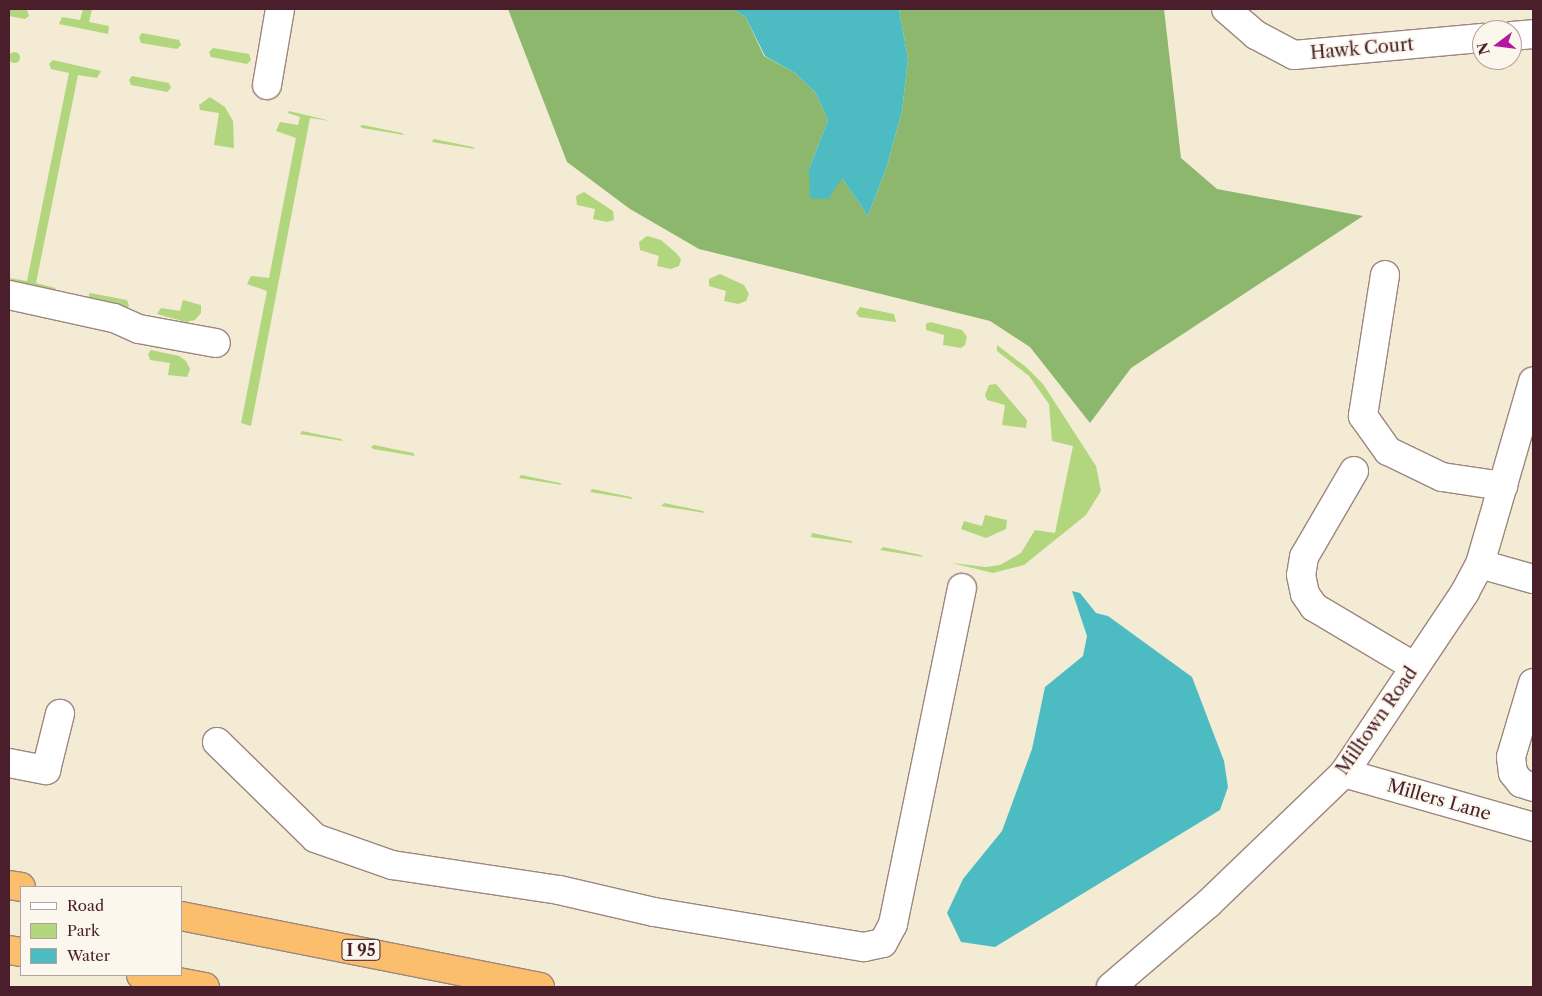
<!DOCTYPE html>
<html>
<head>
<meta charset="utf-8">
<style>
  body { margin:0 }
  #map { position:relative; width:1542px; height:996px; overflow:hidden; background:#f3ebd4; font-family:"Libre Caslon Text",serif }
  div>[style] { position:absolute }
  .green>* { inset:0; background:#b2d67e }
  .round { border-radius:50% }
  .forest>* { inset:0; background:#8db76d }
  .water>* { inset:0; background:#4dbcc2 }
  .roads { filter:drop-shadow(1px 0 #9e8580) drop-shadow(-1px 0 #9e8580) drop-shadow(0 1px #9e8580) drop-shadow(0 -1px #9e8580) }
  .minor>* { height:28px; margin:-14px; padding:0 14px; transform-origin:14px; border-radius:14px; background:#fff }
  .highway>* { height:28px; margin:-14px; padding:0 14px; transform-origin:14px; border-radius:14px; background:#fabe6d }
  span { translate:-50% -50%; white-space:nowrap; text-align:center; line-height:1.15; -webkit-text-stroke:4px #fbf7ec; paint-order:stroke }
  .shield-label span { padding:1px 4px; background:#fbf7ec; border:1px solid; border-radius:4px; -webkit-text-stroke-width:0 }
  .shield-label { font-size:16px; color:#4a1f2b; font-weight:700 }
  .street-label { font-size:18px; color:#4a1f2b }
  .frame { position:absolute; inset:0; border:10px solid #4a1f2b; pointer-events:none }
  .legend { position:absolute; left:20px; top:886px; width:162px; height:90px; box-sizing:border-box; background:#fbf7ec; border:1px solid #b4a19f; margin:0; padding:6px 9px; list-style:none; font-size:15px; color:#4a1f2b }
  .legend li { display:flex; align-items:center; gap:10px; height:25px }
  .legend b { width:25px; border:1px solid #b4a19f }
  .north { position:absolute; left:1472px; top:20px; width:50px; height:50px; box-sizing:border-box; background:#fbf7ec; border:1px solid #b4a19f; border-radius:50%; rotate:255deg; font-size:14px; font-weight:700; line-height:20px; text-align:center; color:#4a1f2b }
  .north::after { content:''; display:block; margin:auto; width:18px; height:22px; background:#b5179e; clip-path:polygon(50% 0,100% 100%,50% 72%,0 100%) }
</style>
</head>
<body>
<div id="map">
  <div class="green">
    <i style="clip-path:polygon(9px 9px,27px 10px,29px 16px,25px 19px,9px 16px)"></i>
    <i style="clip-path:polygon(83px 9px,92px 9px,89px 22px,109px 26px,108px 34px,59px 24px,62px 17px,80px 20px)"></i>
    <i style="clip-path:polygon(142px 33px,179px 40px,181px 45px,177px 49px,141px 43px,139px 37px)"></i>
    <i style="clip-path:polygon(213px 48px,249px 54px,251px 60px,247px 64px,211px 57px,209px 52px)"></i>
    <i class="round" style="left:8.5px;top:51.5px;width:11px;height:11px"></i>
    <i style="clip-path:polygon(53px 60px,101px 71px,97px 78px,78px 75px,36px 283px,55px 288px,57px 293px,9px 287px,9px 278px,27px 281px,69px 73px,51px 69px,49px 64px)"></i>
    <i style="clip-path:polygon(132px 76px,169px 83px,171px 88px,167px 92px,131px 85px,129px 80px)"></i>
    <i style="clip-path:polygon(210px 97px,225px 107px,233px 121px,234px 148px,214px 145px,219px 113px,200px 110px,199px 105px)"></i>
    <i style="clip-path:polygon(289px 111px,331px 121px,310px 118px,251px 426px,241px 423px,267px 291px,247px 284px,251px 276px,269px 278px,296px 138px,276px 131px,280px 122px,298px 125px,300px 117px,288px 113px)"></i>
    <i style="clip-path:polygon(363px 125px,402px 133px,404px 135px,362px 128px,360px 126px)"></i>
    <i style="clip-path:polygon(434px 139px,473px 147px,475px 149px,432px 142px)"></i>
    <i style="clip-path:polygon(584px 192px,613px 211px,614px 220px,607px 222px,593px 219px,595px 209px,577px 205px,576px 196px)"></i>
    <i style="clip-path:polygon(647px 236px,661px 240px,676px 253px,681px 259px,679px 266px,671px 269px,657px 266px,659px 256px,640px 250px,639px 242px)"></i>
    <i style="clip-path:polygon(720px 274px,744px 285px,749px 294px,746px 301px,738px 304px,724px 301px,726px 291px,709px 286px,709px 279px)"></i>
    <i style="clip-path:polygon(90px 293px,127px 300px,129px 306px,125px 309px,87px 300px)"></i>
    <i style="clip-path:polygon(183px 300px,201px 305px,201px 313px,195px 320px,186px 322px,157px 314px,161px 308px,180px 311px)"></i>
    <i style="clip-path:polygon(860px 307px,894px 314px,896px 322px,859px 317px,856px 313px)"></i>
    <i style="clip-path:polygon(930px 322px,962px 330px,967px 337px,965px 345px,961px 348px,943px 345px,944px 335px,926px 330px,926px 324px)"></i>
    <i style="clip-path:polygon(997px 345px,1026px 367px,1043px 384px,1096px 466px,1101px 491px,1086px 515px,1024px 565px,993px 573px,952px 563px,986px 567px,1000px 565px,1021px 553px,1035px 530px,1055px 533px,1073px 446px,1052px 441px,1049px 404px,1029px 376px,997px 351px)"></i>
    <i style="clip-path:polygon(151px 350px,179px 356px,186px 361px,190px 369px,187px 377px,168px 375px,170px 363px,150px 360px,148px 354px)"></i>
    <i style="clip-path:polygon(996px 384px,1027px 420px,1026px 428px,1002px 425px,1005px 405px,987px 400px,985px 395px,989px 385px)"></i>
    <i style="clip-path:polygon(302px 431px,341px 439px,343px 441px,300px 434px)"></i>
    <i style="clip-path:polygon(374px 445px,413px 453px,415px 456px,373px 449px,371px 447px)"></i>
    <i style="clip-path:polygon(521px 475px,560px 483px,562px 485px,519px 478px)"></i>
    <i style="clip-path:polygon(592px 489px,631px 497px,633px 499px,590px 492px)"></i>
    <i style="clip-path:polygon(664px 503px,703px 511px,705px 513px,661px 506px)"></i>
    <i style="clip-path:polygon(985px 515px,1007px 520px,1006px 529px,986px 538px,961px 529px,964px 521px,982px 526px)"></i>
    <i style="clip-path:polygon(812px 533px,851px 541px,853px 543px,811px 537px)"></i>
    <i style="clip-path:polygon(883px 547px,921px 555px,923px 557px,880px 550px)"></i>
  </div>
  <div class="forest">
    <i style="clip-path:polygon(508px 9px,731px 9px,745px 16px,764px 56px,795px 73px,815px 92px,828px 120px,809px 169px,842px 178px,868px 216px,887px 166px,902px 111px,908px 59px,899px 9px,1164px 9px,1181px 158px,1217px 189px,1363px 216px,1131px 368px,1090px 423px,1030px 347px,990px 321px,699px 249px,630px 209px,567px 162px)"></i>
  </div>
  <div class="water">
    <i style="clip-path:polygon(731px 9px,899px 9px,908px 59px,902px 111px,887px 166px,868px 216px,842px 178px,828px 199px,810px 198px,809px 169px,828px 120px,815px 92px,795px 73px,765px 56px,745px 16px)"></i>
    <i style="clip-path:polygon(1072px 591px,1080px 593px,1096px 613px,1108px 616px,1192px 677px,1224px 761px,1228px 787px,1220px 810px,995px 947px,961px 942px,947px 913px,963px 879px,1002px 831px,1032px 749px,1045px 687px,1083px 656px,1087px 636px)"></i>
  </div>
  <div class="roads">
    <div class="minor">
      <i style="left:1226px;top:9px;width:40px;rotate:41deg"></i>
      <i style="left:1256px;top:35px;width:43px;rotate:27.8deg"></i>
      <i style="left:1294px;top:55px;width:189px;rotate:-5.2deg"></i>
      <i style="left:1512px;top:36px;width:21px;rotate:-5deg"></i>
      <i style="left:267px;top:85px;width:77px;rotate:-80.3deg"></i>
      <i style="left:1385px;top:275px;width:143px;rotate:98.9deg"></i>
      <i style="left:1363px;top:416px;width:43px;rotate:54.5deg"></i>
      <i style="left:1388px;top:451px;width:60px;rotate:25.7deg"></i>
      <i style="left:1442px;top:477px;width:62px;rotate:8.4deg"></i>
      <i style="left:9px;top:295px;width:107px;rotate:12.4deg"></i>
      <i style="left:114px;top:318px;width:27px;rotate:24deg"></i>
      <i style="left:139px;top:329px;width:78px;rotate:10.3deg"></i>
      <i style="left:1354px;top:471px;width:99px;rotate:120.2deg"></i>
      <i style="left:1304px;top:557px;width:18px;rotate:99deg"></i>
      <i style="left:1301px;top:575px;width:19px;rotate:78deg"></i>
      <i style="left:1305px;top:594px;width:16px;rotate:55deg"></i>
      <i style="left:1314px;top:607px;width:117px;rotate:30.7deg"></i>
      <i style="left:1480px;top:564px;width:55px;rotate:15.8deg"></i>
      <i style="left:1533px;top:683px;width:77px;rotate:106.6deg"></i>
      <i style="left:1511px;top:757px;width:16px;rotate:83deg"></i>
      <i style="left:1513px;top:773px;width:13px;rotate:51deg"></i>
      <i style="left:1521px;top:783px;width:13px;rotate:18deg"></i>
      <i style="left:217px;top:742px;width:137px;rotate:44.4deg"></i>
      <i style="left:315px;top:838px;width:82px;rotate:19.3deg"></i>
      <i style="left:392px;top:865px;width:169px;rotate:8.5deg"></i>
      <i style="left:559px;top:890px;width:98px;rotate:13deg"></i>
      <i style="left:654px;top:912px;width:213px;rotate:9.5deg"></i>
      <i style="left:864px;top:947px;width:19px;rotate:-12deg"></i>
      <i style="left:883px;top:943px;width:21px;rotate:-62deg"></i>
      <i style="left:893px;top:924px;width:343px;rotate:-78.4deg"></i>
      <i style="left:9px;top:763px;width:38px;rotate:11deg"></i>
      <i style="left:46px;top:770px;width:58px;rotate:-76deg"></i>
      <i style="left:1344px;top:773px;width:197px;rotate:15.9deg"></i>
      <i style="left:1111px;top:987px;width:128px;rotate:-40.6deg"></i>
      <i style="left:1208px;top:904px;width:189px;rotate:-43.9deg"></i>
      <i style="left:1344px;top:773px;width:218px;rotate:-56.2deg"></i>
      <i style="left:1465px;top:592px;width:32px;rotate:-62deg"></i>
      <i style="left:1480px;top:564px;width:190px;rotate:-73.8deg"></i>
    </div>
    <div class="highway">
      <i style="left:9px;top:885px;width:12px;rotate:9deg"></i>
      <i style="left:181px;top:916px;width:366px;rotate:11.2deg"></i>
      <i style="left:9px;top:950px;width:12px;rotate:9deg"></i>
      <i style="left:141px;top:975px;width:65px;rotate:10.6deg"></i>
    </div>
  </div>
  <div class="shield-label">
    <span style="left:361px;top:950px">I 95</span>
  </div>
  <div class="street-label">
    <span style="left:1362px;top:49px;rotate:-5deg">Hawk Court</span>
    <span style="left:1377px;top:721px;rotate:-55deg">Milltown Road</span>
    <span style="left:1439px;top:800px;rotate:16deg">Millers Lane</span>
  </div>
  <div class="frame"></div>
  <ul class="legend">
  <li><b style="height:6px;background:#fff"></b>Road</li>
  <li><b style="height:14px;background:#b2d67e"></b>Park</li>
  <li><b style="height:14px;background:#4dbcc2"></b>Water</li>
  </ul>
  <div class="north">N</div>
</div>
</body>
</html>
